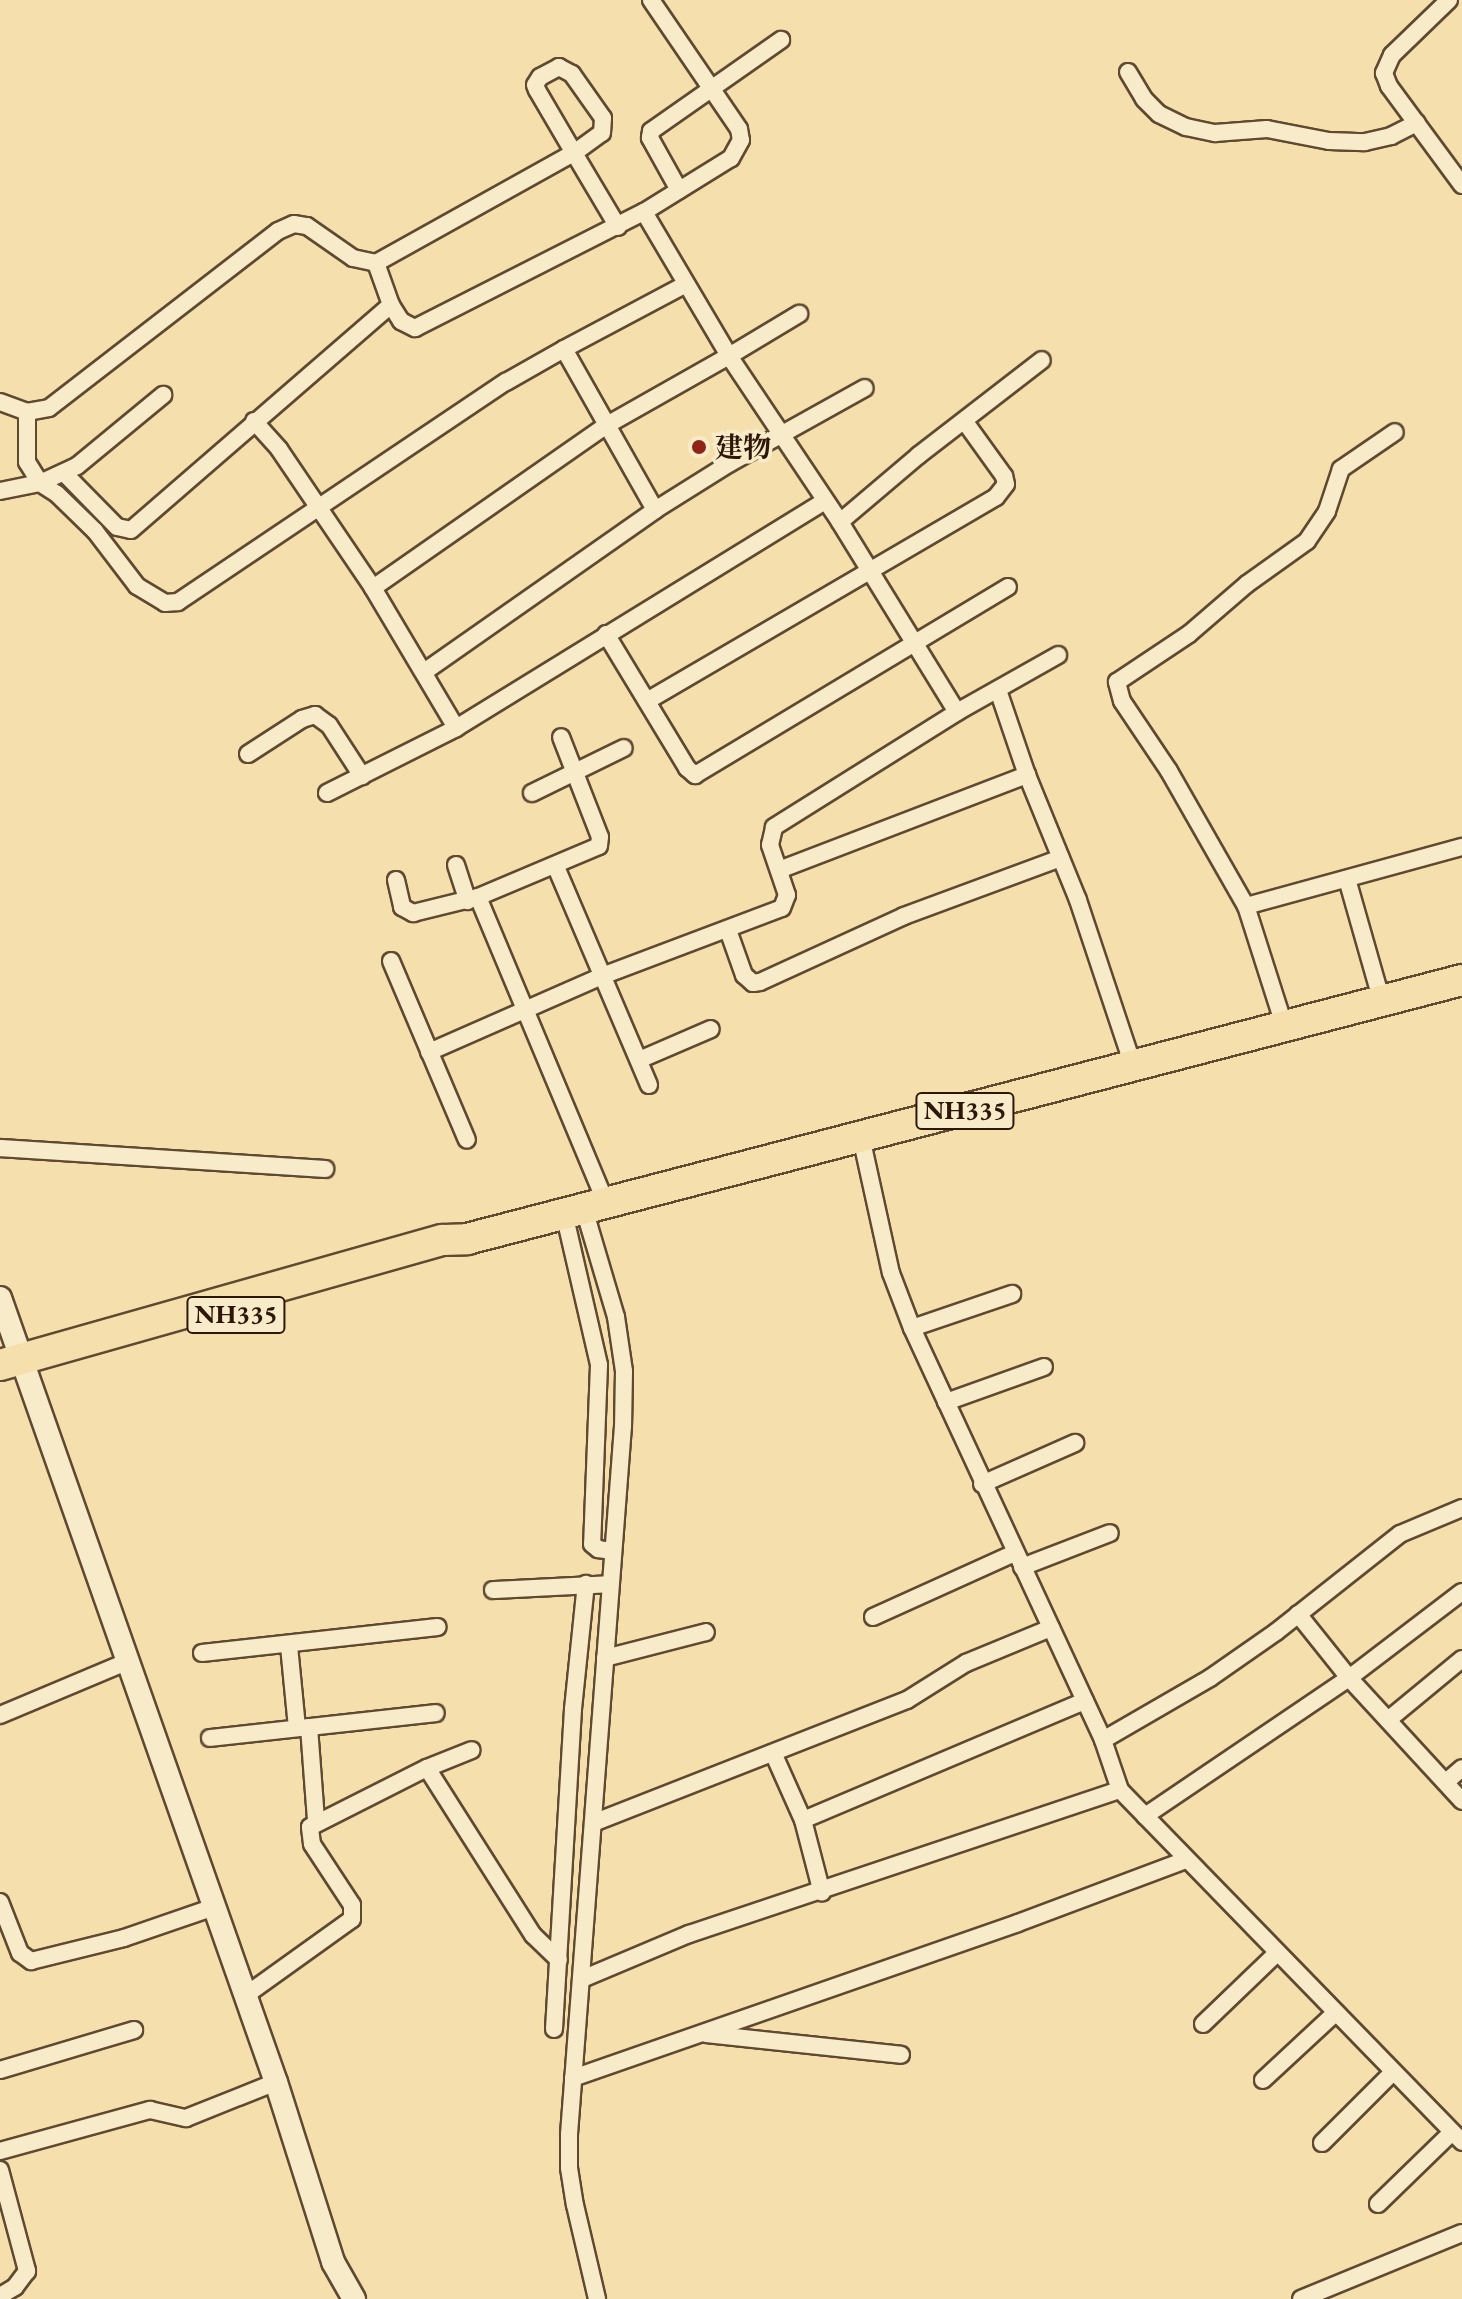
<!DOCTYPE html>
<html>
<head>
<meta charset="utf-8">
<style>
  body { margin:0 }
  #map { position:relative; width:1462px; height:2299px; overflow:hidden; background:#f5e0ad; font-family:"EB Garamond","Noto Serif SC",serif }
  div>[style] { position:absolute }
  .roads { filter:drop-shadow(2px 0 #5f4931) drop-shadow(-2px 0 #5f4931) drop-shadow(0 2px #5f4931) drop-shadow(0 -2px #5f4931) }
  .street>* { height:16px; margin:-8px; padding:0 8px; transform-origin:8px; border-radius:8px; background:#f8ebca }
  .secondary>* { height:22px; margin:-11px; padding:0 11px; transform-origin:11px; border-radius:11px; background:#f8ebca }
  .highway>* { height:30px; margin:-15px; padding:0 15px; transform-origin:15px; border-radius:15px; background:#f5e0ad }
  .dots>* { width:22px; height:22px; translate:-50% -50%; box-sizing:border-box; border:4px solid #f8ebca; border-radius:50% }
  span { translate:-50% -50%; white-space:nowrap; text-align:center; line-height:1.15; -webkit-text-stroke:7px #f8ebca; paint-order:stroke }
  .shield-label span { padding:2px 6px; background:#f8ebca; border:2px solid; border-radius:6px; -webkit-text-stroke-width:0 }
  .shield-label { font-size:26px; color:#2d1708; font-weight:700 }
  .poi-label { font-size:28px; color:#2d1708; font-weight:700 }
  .left { translate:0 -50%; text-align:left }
</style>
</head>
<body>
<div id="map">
  <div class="roads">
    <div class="street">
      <i style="left:651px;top:0;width:156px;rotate:55.7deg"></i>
      <i style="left:739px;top:129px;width:11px;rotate:80deg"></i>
      <i style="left:741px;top:140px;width:21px;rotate:119deg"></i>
      <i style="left:731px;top:158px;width:102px;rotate:148.2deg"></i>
      <i style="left:644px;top:212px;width:167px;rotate:59.4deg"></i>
      <i style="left:729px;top:356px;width:82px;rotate:-31deg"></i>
      <i style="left:1449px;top:0;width:79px;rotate:136deg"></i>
      <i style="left:1392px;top:55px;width:20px;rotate:114deg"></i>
      <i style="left:1384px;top:73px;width:14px;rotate:69deg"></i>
      <i style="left:1389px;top:86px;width:123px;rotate:53.6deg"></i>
      <i style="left:1128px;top:72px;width:31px;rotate:59deg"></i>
      <i style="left:1144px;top:99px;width:21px;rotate:45deg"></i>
      <i style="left:1159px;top:114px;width:30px;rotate:26deg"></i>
      <i style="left:1186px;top:127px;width:30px;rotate:12deg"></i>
      <i style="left:1215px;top:133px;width:52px;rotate:-4.4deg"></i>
      <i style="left:1267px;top:129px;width:63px;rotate:11deg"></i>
      <i style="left:1329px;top:141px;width:36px;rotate:2deg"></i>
      <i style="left:1365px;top:142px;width:27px;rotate:-13deg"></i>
      <i style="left:1391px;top:136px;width:29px;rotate:-27deg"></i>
      <i style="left:679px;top:190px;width:60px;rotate:-119.1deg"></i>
      <i style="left:650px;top:138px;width:7px;rotate:-82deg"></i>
      <i style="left:651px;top:131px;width:159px;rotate:-35deg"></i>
      <i style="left:376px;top:263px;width:45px;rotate:70.3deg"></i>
      <i style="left:391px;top:305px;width:19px;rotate:58deg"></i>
      <i style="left:401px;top:321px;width:16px;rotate:27deg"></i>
      <i style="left:415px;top:328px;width:257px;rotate:-26.9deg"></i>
      <i style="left:564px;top:349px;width:138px;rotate:-28deg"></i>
      <i style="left:0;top:402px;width:29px;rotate:20deg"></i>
      <i style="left:27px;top:412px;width:22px;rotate:-10deg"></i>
      <i style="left:49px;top:408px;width:289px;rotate:-37.7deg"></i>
      <i style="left:278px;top:231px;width:17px;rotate:-24deg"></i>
      <i style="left:294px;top:224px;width:13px;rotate:9deg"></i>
      <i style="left:307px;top:226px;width:56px;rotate:34.8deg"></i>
      <i style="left:353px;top:258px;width:24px;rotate:12deg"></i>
      <i style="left:376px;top:263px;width:227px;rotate:-29.1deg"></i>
      <i style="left:574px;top:153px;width:34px;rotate:-36deg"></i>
      <i style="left:602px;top:133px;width:15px;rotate:-86deg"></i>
      <i style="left:603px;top:118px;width:54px;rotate:-125.2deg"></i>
      <i style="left:572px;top:74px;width:15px;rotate:-152deg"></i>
      <i style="left:559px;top:67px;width:21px;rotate:152deg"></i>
      <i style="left:540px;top:77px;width:9px;rotate:122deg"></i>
      <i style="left:535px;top:85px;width:5px;rotate:68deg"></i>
      <i style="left:537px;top:90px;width:73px;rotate:59.6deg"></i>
      <i style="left:574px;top:153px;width:86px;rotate:59.3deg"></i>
      <i style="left:27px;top:412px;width:50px;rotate:90deg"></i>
      <i style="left:27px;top:462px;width:25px;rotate:58deg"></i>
      <i style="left:40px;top:483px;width:41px;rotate:-24.7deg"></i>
      <i style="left:77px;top:466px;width:112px;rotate:-39.5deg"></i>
      <i style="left:254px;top:421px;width:38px;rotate:48deg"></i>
      <i style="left:279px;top:449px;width:168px;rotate:55.9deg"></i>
      <i style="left:373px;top:588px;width:163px;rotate:59.3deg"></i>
      <i style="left:65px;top:474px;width:74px;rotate:45.5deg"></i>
      <i style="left:117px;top:527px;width:14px;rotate:12deg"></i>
      <i style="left:131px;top:530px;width:344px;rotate:-40.9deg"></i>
      <i style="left:0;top:491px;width:41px;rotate:-11.3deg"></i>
      <i style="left:40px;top:483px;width:20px;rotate:33deg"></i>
      <i style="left:57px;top:494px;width:53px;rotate:44.2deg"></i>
      <i style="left:95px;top:531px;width:69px;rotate:52.6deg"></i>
      <i style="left:137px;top:586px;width:33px;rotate:31deg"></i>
      <i style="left:165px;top:603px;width:13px;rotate:-4deg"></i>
      <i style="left:178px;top:602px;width:395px;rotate:-33.9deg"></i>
      <i style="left:506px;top:382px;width:67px;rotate:-29.6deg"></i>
      <i style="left:564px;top:349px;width:185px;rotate:60.5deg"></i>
      <i style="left:840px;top:522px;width:104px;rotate:-40.3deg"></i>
      <i style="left:919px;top:455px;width:155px;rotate:-37.7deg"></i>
      <i style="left:373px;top:588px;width:285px;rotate:-34.9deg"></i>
      <i style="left:607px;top:425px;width:140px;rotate:-29.5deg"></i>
      <i style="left:729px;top:356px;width:200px;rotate:56.2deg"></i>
      <i style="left:840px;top:522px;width:223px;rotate:58.4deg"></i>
      <i style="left:606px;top:634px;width:157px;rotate:58.8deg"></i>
      <i style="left:687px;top:768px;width:11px;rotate:41deg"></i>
      <i style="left:695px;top:775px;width:365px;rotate:-31deg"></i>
      <i style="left:424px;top:672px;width:282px;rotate:-35deg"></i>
      <i style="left:655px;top:510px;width:89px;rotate:-32.1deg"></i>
      <i style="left:730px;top:463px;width:154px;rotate:-29.1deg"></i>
      <i style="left:998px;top:690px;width:90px;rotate:71.2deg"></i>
      <i style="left:1027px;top:775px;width:135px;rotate:67.8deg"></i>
      <i style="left:1078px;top:900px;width:177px;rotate:71.6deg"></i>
      <i style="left:647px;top:701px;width:404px;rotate:-30.3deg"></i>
      <i style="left:996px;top:497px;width:16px;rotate:-52deg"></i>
      <i style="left:1006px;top:484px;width:8px;rotate:-104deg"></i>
      <i style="left:1004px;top:476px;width:67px;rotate:-125.8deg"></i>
      <i style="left:248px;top:754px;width:64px;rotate:-32.9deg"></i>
      <i style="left:302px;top:719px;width:14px;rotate:-17deg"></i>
      <i style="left:315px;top:715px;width:17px;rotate:36deg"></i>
      <i style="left:329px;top:725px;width:61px;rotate:57.1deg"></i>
      <i style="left:327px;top:793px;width:144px;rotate:-26.7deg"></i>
      <i style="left:456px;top:728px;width:433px;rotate:-31.6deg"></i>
      <i style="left:532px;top:793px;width:102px;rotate:-26.1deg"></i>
      <i style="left:456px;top:865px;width:38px;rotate:72deg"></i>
      <i style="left:556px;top:867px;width:237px;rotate:66.9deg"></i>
      <i style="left:779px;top:870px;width:266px;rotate:-21deg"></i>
      <i style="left:1347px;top:879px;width:128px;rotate:74.1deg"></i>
      <i style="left:396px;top:880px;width:28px;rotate:77deg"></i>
      <i style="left:402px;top:907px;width:13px;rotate:29deg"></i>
      <i style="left:413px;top:913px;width:67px;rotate:-13.8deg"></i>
      <i style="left:478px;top:897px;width:131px;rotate:-22.9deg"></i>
      <i style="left:599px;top:846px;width:9px;rotate:-84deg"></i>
      <i style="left:600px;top:837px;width:107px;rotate:-111.3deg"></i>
      <i style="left:478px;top:897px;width:332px;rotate:67.3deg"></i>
      <i style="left:1246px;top:906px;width:224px;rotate:-15.3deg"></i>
      <i style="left:728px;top:930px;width:48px;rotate:70.4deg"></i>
      <i style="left:744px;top:975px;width:12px;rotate:42deg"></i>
      <i style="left:753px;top:983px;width:7px;rotate:-8deg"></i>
      <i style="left:760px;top:982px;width:158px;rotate:-24.6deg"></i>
      <i style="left:904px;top:916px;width:167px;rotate:-20.3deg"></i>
      <i style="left:391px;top:961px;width:194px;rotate:67deg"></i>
      <i style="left:1285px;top:1028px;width:128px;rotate:-107.7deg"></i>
      <i style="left:1246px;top:906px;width:155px;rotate:-119.7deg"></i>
      <i style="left:1169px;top:771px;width:84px;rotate:-123.9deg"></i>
      <i style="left:1122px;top:701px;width:20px;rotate:-105deg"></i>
      <i style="left:1117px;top:682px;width:87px;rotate:-33.7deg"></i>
      <i style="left:1189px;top:634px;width:77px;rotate:-40.8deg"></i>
      <i style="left:1247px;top:584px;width:74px;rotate:-35.6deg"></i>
      <i style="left:1307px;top:541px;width:36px;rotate:-56deg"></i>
      <i style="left:1327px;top:511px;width:44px;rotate:-71.6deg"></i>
      <i style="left:1341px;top:469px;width:65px;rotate:-34.4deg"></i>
      <i style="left:429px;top:1052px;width:189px;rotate:-23.7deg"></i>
      <i style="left:602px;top:976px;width:192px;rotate:-20.7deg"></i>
      <i style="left:782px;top:908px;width:14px;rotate:-69deg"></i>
      <i style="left:787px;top:895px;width:53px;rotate:-108.8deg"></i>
      <i style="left:770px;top:845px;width:18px;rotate:-77deg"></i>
      <i style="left:774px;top:827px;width:216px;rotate:-32.1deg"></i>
      <i style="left:957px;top:712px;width:116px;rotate:-29.4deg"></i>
      <i style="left:639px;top:1060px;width:78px;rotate:-23.3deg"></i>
      <i style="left:861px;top:1137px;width:139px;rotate:77.6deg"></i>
      <i style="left:891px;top:1273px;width:59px;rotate:69.1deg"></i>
      <i style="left:912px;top:1328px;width:454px;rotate:65.1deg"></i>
      <i style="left:1103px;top:1740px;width:53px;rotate:71.2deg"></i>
      <i style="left:1120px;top:1790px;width:491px;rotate:45.8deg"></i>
      <i style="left:0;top:1148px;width:326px;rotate:3.7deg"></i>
      <i style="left:584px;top:1209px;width:113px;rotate:73.5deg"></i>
      <i style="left:616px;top:1317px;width:55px;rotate:81.6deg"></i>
      <i style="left:624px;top:1371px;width:55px;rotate:91deg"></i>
      <i style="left:623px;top:1426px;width:711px;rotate:94.36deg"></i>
      <i style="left:569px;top:2135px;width:33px;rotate:90deg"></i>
      <i style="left:569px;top:2168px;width:37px;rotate:81deg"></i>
      <i style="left:575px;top:2205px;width:97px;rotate:76.8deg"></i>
      <i style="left:564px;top:1213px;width:156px;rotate:77deg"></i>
      <i style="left:599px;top:1365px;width:179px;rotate:92.2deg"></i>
      <i style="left:592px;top:1544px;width:8px;rotate:40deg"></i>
      <i style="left:598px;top:1549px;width:15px;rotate:8deg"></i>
      <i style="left:912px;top:1328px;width:106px;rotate:-18.8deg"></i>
      <i style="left:946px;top:1402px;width:104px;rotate:-19.7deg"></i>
      <i style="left:982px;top:1484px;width:102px;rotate:-23.8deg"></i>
      <i style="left:1022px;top:1567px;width:94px;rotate:-21.1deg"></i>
      <i style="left:493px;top:1590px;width:117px;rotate:-2.9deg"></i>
      <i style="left:1298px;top:1614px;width:82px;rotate:51.4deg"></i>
      <i style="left:1349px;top:1678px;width:167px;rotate:47.4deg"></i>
      <i style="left:873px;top:1617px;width:156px;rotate:-24.3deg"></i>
      <i style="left:289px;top:1646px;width:82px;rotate:84.4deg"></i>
      <i style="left:202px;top:1653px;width:237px;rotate:-6.3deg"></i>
      <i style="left:605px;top:1658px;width:104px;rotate:-14.4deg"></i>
      <i style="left:0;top:1715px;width:137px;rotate:-22.8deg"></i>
      <i style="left:1388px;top:1720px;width:96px;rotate:-39.5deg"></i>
      <i style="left:309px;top:1727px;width:94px;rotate:85.7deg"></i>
      <i style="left:210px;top:1738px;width:227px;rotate:-6.3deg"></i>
      <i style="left:1103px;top:1740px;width:124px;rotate:-30.1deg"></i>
      <i style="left:1210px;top:1678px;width:80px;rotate:-34.9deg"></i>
      <i style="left:1276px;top:1632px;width:158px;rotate:-38.3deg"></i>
      <i style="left:1400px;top:1534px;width:67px;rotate:-22.8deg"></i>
      <i style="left:774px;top:1755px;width:71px;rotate:66deg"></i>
      <i style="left:803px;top:1820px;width:75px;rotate:75.4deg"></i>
      <i style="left:427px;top:1768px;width:198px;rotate:57.6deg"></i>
      <i style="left:533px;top:1935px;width:36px;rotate:44deg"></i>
      <i style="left:1446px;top:1782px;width:21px;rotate:-41deg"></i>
      <i style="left:1145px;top:1816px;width:246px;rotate:-34.1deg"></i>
      <i style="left:1349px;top:1678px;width:142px;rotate:-37.3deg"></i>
      <i style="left:803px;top:1820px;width:306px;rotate:-22.9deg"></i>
      <i style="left:593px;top:1823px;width:337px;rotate:-21.4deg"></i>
      <i style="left:907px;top:1700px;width:70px;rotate:-32.1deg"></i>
      <i style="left:966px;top:1663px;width:92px;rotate:-22.4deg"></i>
      <i style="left:0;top:1902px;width:55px;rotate:68.6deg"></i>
      <i style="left:20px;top:1953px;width:14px;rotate:36deg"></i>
      <i style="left:31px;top:1961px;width:96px;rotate:-13.9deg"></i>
      <i style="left:124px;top:1938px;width:95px;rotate:-19deg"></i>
      <i style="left:582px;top:1979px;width:116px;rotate:-22.8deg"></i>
      <i style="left:689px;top:1934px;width:454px;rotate:-18.5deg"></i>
      <i style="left:246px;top:1995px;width:130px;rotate:-35.6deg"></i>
      <i style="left:352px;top:1919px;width:14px;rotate:-90deg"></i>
      <i style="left:352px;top:1905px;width:73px;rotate:-123.3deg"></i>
      <i style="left:312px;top:1844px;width:17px;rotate:-97deg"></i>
      <i style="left:310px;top:1827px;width:131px;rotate:-26.8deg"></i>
      <i style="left:427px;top:1768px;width:48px;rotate:-21.8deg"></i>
      <i style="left:1203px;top:2024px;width:101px;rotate:-43.8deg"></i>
      <i style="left:554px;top:2029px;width:321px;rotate:-86.6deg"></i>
      <i style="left:573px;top:1709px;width:126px;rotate:-84.1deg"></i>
      <i style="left:706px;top:2034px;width:196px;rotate:6.1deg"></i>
      <i style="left:0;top:2070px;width:140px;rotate:-16.6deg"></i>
      <i style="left:573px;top:2078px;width:471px;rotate:-19.2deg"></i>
      <i style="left:1018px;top:1923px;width:179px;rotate:-20.6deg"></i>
      <i style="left:1263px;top:2080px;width:98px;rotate:-42.9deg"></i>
      <i style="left:1322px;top:2143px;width:100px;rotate:-45deg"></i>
      <i style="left:0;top:2151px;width:156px;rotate:-15.3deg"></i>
      <i style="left:150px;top:2110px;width:37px;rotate:13deg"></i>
      <i style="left:186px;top:2118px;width:97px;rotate:-21.8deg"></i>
      <i style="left:0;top:2170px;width:105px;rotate:75deg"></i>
      <i style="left:27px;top:2271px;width:20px;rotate:127deg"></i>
      <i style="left:15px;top:2287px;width:17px;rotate:149deg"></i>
      <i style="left:1378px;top:2204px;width:103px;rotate:-44.2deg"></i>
      <i style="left:1301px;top:2299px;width:174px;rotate:-22.3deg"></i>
    </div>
    <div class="secondary">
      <i style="left:0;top:1298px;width:831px;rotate:70.61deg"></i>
      <i style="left:276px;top:2082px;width:189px;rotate:72.4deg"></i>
      <i style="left:333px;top:2262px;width:43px;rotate:60.4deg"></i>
    </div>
    <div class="highway">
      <i style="left:0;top:1365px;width:460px;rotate:-15.8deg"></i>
      <i style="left:443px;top:1240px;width:24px;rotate:-2deg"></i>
      <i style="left:467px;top:1239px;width:1028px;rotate:-14.59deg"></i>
    </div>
  </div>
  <div class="dots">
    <i style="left:699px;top:447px;background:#8f2418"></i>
  </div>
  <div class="shield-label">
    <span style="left:965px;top:1111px">NH335</span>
    <span style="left:236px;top:1315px">NH335</span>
  </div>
  <div class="poi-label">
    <span class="left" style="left:715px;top:447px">建物</span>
  </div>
</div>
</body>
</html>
